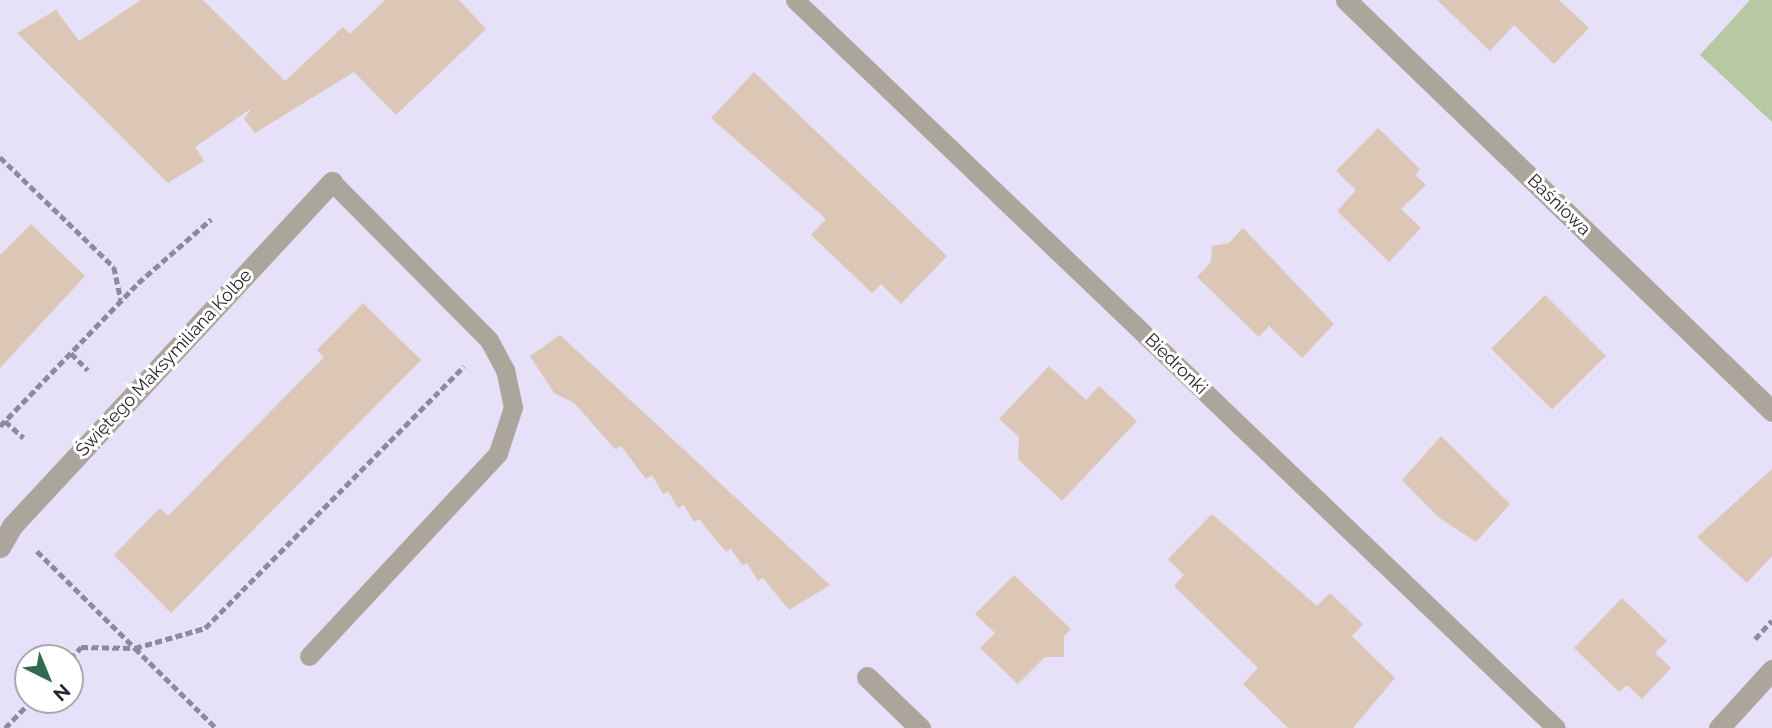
<!DOCTYPE html>
<html>
<head>
<meta charset="utf-8">
<style>
  body { margin:0 }
  #map { position:relative; width:1772px; height:728px; overflow:hidden; background:#e6e0f8; font-family:Raleway,sans-serif }
  div>[style] { position:absolute }
  .green>* { inset:0; background:#b7c9a2 }
  .building>* { inset:0; background:#dcc7b7; transform-origin:0 0 }
  .path>* { height:4.5px; margin-top:-2.25px; transform-origin:0; background:repeating-linear-gradient(90deg,#8e8a9b 0 7px,transparent 0 10.5px) }
  .lane>* { height:19px; margin:-9.5px; padding:0 9.5px; transform-origin:9.5px; border-radius:9.5px; background:#aca59c }
  .street>* { height:21px; margin:-10.5px; padding:0 10.5px; transform-origin:10.5px; border-radius:10.5px; background:#aca59c }
  span { translate:-50% -50%; white-space:nowrap; text-align:center; line-height:1.15; -webkit-text-stroke:6px #fff; paint-order:stroke }
  .street-label { font-size:18px; color:#27252e }
  .north { position:absolute; left:14px; top:644px; width:70px; height:70px; box-sizing:border-box; background:#fff; border:2px solid #a9a8ab; border-radius:50%; rotate:137deg; font-size:19px; font-weight:700; line-height:28px; text-align:center; color:#27252e }
  .north::after { content:''; display:block; margin:auto; width:24px; height:32px; background:#326950; clip-path:polygon(50% 0,100% 100%,50% 72%,0 100%) }
</style>
</head>
<body>
<div id="map">
  <div class="green">
    <i style="clip-path:polygon(1750px 0,1772px 0,1772px 122px,1700px 55px)"></i>
  </div>
  <div class="building">
    <i style="clip-path:polygon(141px 0,203px 0,285px 81px,343px 27px,350px 34px,385px 0,459px 0,486px 29px,396px 115px,354px 72px,255px 133px,244px 119px,252px 108px,195px 147px,204px 161px,168px 183px,17px 33px,56px 10px,79px 41px)"></i>
    <i style="clip-path:polygon(1437px 0,1559px 0,1589px 28px,1554px 64px,1514px 25px,1490px 51px)"></i>
    <i style="clip-path:polygon(754px 72px,947px 256px,901px 304px,881px 284px,872px 293px,811px 235px,826px 219px,711px 118px)"></i>
    <i style="clip-path:polygon(1378px 128px,1420px 169px,1415px 175px,1426px 185px,1401px 209px,1421px 228px,1389px 262px,1337px 211px,1356px 190px,1336px 171px)"></i>
    <i style="clip-path:polygon(31px 224px,85px 276px,0 368px,0 255px)"></i>
    <i style="clip-path:polygon(1243px 228px,1334px 324px,1302px 358px,1269px 326px,1259px 337px,1197px 277px,1211px 262px,1212px 246px,1229px 243px)"></i>
    <i style="left:1545px;top:295px;width:86px;height:76px;rotate:45deg"></i>
    <i style="clip-path:polygon(363px 303px,421px 360px,171px 613px,114px 555px,160px 508px,168px 516px,324px 357px,317px 350px)"></i>
    <i style="clip-path:polygon(560px 335px,830px 585px,789px 610px,763px 578px,758px 581px,747px 563px,742px 565px,731px 549px,726px 552px,699px 519px,694px 522px,684px 505px,678px 508px,668px 491px,663px 494px,652px 475px,646px 479px,621px 446px,615px 449px,574px 403px,554px 393px,530px 356px)"></i>
    <i style="clip-path:polygon(1049px 366px,1086px 400px,1099px 386px,1137px 421px,1062px 501px,1018px 459px,1019px 437px,999px 419px)"></i>
    <i style="clip-path:polygon(1441px 436px,1510px 504px,1476px 542px,1438px 517px,1402px 480px)"></i>
    <i style="clip-path:polygon(1772px 469px,1772px 556px,1747px 583px,1697px 537px)"></i>
    <i style="clip-path:polygon(1212px 514px,1317px 606px,1330px 593px,1363px 624px,1352px 636px,1395px 678px,1353px 728px,1288px 728px,1243px 684px,1258px 668px,1174px 586px,1184px 575px,1168px 559px)"></i>
    <i style="clip-path:polygon(1014px 575px,1071px 629px,1064px 637px,1064px 657px,1045px 657px,1018px 684px,980px 648px,995px 633px,975px 614px)"></i>
    <i style="clip-path:polygon(1622px 598px,1667px 641px,1655px 653px,1671px 668px,1642px 699px,1627px 685px,1619px 692px,1574px 648px)"></i>
  </div>
  <div class="path">
    <i style="left:0;top:157px;width:158px;rotate:44deg"></i>
    <i style="left:114px;top:267px;width:33px;rotate:78deg"></i>
    <i style="left:71px;top:353px;width:24px;rotate:45deg"></i>
    <i style="left:5px;top:421px;width:25px;rotate:42deg"></i>
    <i style="left:0;top:426px;width:199px;rotate:-46deg"></i>
    <i style="left:138px;top:283px;width:97px;rotate:-41.2deg"></i>
    <i style="left:37px;top:551px;width:138px;rotate:44.7deg"></i>
    <i style="left:135px;top:648px;width:73px;rotate:-15.9deg"></i>
    <i style="left:205px;top:628px;width:368px;rotate:-45.3deg"></i>
    <i style="left:1755px;top:639px;width:25px;rotate:-48deg"></i>
    <i style="left:70px;top:659px;width:16px;rotate:-47deg"></i>
    <i style="left:81px;top:647px;width:54px;rotate:1.1deg"></i>
    <i style="left:135px;top:648px;width:114px;rotate:44.6deg"></i>
    <i style="left:5px;top:728px;width:39px;rotate:-46deg"></i>
  </div>
  <div class="lane">
    <i style="left:795px;top:0;width:1053px;rotate:43.73deg"></i>
    <i style="left:309px;top:656px;width:277px;rotate:-47deg"></i>
    <i style="left:498px;top:453px;width:48px;rotate:-71.9deg"></i>
    <i style="left:513px;top:407px;width:38px;rotate:-102deg"></i>
    <i style="left:505px;top:370px;width:34px;rotate:-118deg"></i>
    <i style="left:489px;top:340px;width:223px;rotate:-134.8deg"></i>
  </div>
  <div class="street">
    <i style="left:1346px;top:0;width:592px;rotate:43.97deg"></i>
    <i style="left:0;top:547px;width:24px;rotate:-60deg"></i>
    <i style="left:12px;top:526px;width:470px;rotate:-47.1deg"></i>
    <i style="left:867px;top:677px;width:74px;rotate:43.9deg"></i>
    <i style="left:1719px;top:728px;width:79px;rotate:-47.6deg"></i>
  </div>
  <div class="street-label">
    <span style="left:1559px;top:205px;rotate:44deg">Baśniowa</span>
    <span style="left:164px;top:363px;rotate:-47deg">Świętego Maksymiliana Kolbe</span>
    <span style="left:1176px;top:364px;rotate:44deg">Biedronki</span>
  </div>
  <div class="north">N</div>
</div>
</body>
</html>
